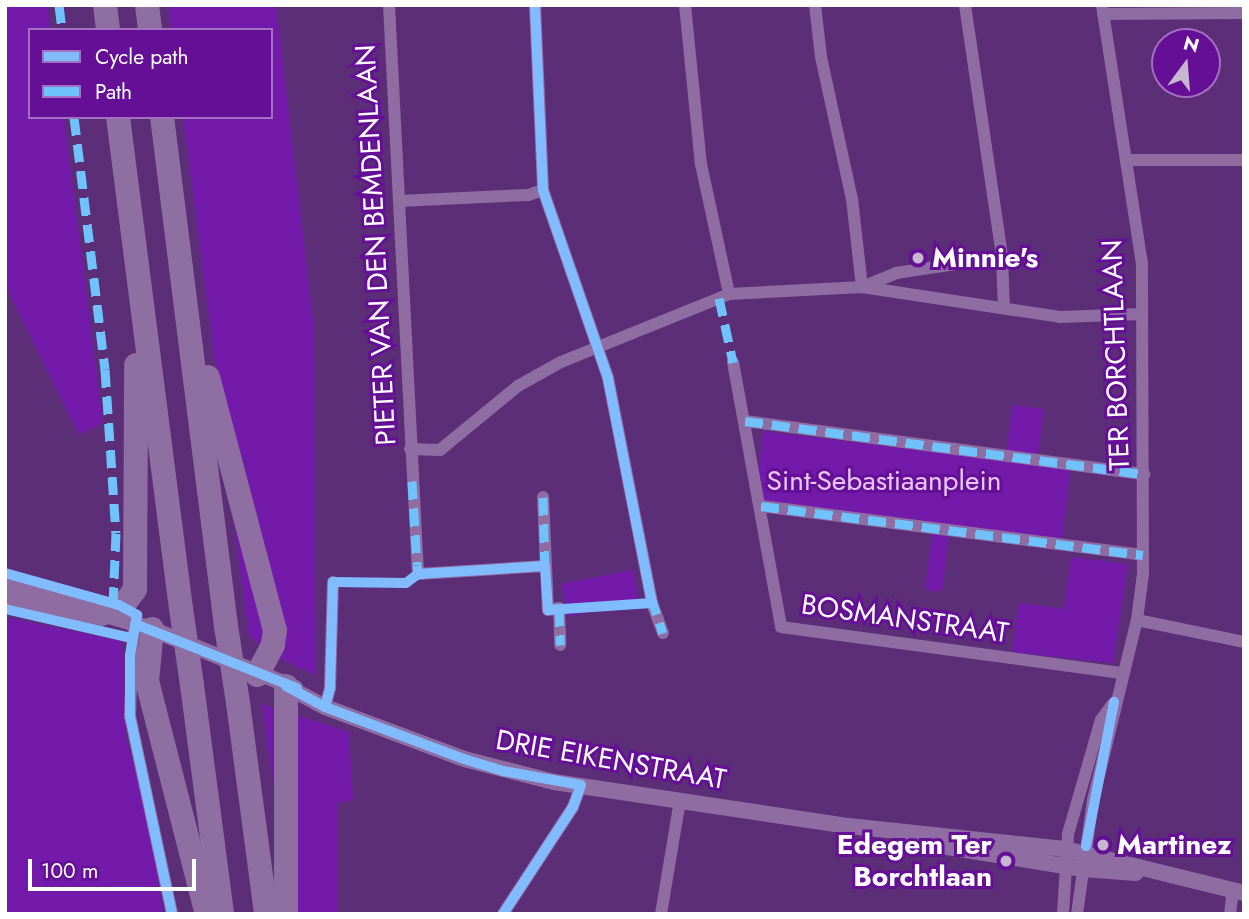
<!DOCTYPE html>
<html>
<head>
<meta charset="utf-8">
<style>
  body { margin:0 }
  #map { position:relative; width:1249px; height:919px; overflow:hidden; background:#5d2e78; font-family:Jost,sans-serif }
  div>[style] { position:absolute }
  .green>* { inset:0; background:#731aaa; transform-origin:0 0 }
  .minor>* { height:12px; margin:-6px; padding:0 6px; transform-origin:6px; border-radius:6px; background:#8f6da3 }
  .tertiary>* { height:16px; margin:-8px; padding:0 8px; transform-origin:8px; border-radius:8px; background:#8f6da3 }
  .motorway>* { height:24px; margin:-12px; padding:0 12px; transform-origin:12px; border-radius:12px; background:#8f6ea2 }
  .motorway-bridge>* { height:24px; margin:-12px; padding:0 12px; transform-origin:12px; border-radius:12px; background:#8f6ea2 }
  .quiet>* { height:9px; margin-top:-4.5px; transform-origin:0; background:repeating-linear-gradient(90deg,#70c2fc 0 18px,transparent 0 27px) }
  .cycleway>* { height:10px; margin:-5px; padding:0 5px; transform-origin:5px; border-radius:5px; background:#80bcff }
  .dots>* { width:19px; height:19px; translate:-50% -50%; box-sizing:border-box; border:4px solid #650f97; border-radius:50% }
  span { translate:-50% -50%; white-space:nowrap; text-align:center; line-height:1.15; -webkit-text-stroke:6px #650f97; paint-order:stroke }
  .street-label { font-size:28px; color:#fff }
  .poi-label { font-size:28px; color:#fff; font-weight:700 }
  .left { translate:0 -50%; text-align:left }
  .right { translate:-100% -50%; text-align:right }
  .park-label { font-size:28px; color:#e9c7fe }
  .frame { position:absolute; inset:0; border:7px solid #fff; pointer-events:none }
  .legend { position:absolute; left:28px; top:28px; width:245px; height:91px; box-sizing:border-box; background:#650f97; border:2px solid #a36fc1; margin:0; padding:9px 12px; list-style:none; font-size:21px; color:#fff }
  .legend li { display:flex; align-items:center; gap:14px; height:35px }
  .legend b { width:35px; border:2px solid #a36fc1 }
  .north { position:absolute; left:1151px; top:28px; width:70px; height:70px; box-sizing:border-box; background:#650f97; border:2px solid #a36fc1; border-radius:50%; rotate:16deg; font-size:19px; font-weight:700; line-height:28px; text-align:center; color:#fff }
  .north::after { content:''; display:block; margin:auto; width:24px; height:32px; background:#c6b6d0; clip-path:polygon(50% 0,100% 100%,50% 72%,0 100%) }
  .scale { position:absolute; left:28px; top:859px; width:168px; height:32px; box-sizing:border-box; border:4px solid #fff; border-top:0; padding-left:9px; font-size:21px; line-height:24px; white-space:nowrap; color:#fff; -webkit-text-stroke:5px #650f97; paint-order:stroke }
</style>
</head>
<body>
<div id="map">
  <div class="green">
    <i style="clip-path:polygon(5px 5px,47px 5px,51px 30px,30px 30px,30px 117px,64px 117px,103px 423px,79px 435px,5px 285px)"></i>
    <i style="clip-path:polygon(168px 5px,276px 5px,314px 328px,315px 675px,278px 658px,249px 636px,230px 495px,230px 426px,215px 364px,183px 117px,271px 117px,271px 30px,171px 30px)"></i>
    <i style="left:1012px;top:405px;width:32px;height:47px;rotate:7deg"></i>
    <i style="left:763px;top:431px;width:310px;height:71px;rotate:7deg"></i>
    <i style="left:932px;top:533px;width:17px;height:57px;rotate:7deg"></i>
    <i style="clip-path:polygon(1071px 557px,1128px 564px,1113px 663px,1012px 652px,1019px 603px,1064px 609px)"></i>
    <i style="left:633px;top:570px;width:33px;height:73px;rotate:79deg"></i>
    <i style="clip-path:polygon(5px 617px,122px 641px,126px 738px,144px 799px,164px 914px,5px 914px)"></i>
    <i style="clip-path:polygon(262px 704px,349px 732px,353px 800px,337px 803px,337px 914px,291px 914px)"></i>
  </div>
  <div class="minor">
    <i style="left:389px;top:5px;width:570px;rotate:87.08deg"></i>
    <i style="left:418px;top:574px;width:127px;rotate:-3.6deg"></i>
    <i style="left:535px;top:5px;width:185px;rotate:87.5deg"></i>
    <i style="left:543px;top:190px;width:199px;rotate:70.9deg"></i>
    <i style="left:608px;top:378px;width:229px;rotate:78.9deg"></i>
    <i style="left:652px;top:603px;width:32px;rotate:70deg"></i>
    <i style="left:685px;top:5px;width:160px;rotate:84.3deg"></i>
    <i style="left:701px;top:164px;width:133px;rotate:77.8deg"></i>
    <i style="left:815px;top:5px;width:52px;rotate:83.4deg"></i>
    <i style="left:821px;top:57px;width:145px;rotate:77.7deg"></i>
    <i style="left:852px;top:199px;width:89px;rotate:83.5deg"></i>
    <i style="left:862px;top:287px;width:37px;rotate:-22deg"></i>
    <i style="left:896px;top:273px;width:107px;rotate:-8.6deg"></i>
    <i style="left:965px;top:5px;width:255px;rotate:81.6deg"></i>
    <i style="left:1002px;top:257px;width:51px;rotate:87.8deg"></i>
    <i style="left:1103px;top:14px;width:141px;rotate:-0.4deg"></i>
    <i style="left:1128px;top:160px;width:116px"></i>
    <i style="left:399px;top:201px;width:129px;rotate:-2.7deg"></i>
    <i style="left:528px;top:195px;width:16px;rotate:-18deg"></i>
    <i style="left:733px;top:362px;width:269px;rotate:79.7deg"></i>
    <i style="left:781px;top:627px;width:345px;rotate:7.7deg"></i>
    <i style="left:745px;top:421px;width:403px;rotate:7.6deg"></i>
    <i style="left:410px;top:449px;width:30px;rotate:2deg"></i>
    <i style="left:440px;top:450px;width:101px;rotate:-39.4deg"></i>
    <i style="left:518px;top:386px;width:49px;rotate:-29.2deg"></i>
    <i style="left:561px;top:362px;width:181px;rotate:-22deg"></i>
    <i style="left:729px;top:294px;width:133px;rotate:-3deg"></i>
    <i style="left:862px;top:287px;width:200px;rotate:8.6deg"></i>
    <i style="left:1060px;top:317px;width:81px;rotate:-2.1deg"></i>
    <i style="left:543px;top:497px;width:113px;rotate:87.5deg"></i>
    <i style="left:548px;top:610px;width:11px;rotate:-10deg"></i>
    <i style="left:559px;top:608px;width:37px;rotate:88deg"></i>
    <i style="left:761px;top:506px;width:385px;rotate:7.3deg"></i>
    <i style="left:1137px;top:620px;width:109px;rotate:11.6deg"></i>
    <i style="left:133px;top:633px;width:83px;rotate:92.1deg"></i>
    <i style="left:130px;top:716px;width:202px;rotate:78deg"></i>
    <i style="left:325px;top:707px;width:20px;rotate:-75deg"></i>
    <i style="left:330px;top:688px;width:106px;rotate:-88.4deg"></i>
    <i style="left:503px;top:914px;width:128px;rotate:-56.8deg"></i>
    <i style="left:573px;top:807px;width:23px;rotate:-70deg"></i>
    <i style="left:661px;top:914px;width:115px;rotate:-80.5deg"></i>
    <i style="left:1063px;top:914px;width:80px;rotate:-86.4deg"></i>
    <i style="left:1068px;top:834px;width:119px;rotate:-73.9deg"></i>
    <i style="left:1101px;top:720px;width:19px;rotate:-54deg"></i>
    <i style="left:1077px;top:914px;width:115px;rotate:-82deg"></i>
    <i style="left:1093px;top:800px;width:185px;rotate:-76.3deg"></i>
    <i style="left:1137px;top:620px;width:46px;rotate:-82.6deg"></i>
    <i style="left:1143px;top:574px;width:310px;rotate:-90.2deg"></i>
    <i style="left:1142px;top:264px;width:262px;rotate:-98.8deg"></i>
    <i style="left:1230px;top:914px;width:24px;rotate:-83deg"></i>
  </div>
  <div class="tertiary">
    <i style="left:5px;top:585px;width:150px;rotate:16.6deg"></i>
    <i style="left:149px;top:628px;width:158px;rotate:22.3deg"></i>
    <i style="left:5px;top:598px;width:87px;rotate:15.3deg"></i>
    <i style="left:286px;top:686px;width:44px;rotate:28.3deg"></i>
    <i style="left:325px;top:707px;width:148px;rotate:20.5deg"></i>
    <i style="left:464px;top:759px;width:93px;rotate:14.3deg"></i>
    <i style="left:554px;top:782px;width:298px;rotate:8.5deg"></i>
    <i style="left:849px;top:826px;width:217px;rotate:6.1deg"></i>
    <i style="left:1065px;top:849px;width:184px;rotate:13.8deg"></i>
    <i style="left:916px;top:842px;width:169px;rotate:9.2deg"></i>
    <i style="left:1083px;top:869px;width:53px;rotate:4.3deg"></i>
  </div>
  <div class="motorway">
    <i style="left:105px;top:5px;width:25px;rotate:83deg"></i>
    <i style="left:147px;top:5px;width:25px;rotate:83deg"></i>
    <i style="left:118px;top:117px;width:495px;rotate:82.7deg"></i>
    <i style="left:162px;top:117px;width:513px;rotate:82.83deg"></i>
    <i style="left:208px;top:377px;width:262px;rotate:75.2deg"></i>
    <i style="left:275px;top:630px;width:15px;rotate:98deg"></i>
    <i style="left:273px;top:645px;width:34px;rotate:118deg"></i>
    <i style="left:102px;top:614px;width:25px;rotate:-26deg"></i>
    <i style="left:125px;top:603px;width:17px;rotate:-54deg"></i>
    <i style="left:135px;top:589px;width:224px;rotate:-89.7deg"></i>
    <i style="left:152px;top:629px;width:52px;rotate:95.5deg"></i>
    <i style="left:147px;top:681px;width:241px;rotate:75.6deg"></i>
    <i style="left:192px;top:685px;width:231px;rotate:82.5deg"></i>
    <i style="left:286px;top:686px;width:228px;rotate:90deg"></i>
    <i style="left:238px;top:703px;width:213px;rotate:82.4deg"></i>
  </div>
  <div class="motorway-bridge">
    <i style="left:181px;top:608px;width:78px;rotate:81.9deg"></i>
    <i style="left:226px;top:626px;width:78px;rotate:81.1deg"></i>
  </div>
  <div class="quiet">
    <i style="left:59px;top:5px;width:25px;rotate:83deg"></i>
    <i style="left:74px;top:117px;width:254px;rotate:83deg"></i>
    <i style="left:105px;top:369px;width:164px;rotate:86.2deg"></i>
    <i style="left:116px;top:533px;width:71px;rotate:92.4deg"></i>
    <i style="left:719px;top:298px;width:66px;rotate:77.7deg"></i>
    <i style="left:745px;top:421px;width:403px;rotate:7.6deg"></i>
    <i style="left:412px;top:481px;width:84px;rotate:86.6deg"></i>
    <i style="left:417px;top:565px;width:9px;rotate:84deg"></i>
    <i style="left:418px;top:574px;width:6px"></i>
    <i style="left:543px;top:497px;width:74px;rotate:88.5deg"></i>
    <i style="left:761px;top:506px;width:385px;rotate:7.3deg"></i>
    <i style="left:651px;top:597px;width:38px;rotate:72deg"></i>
    <i style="left:554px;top:609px;width:5px;rotate:-11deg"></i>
    <i style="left:559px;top:608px;width:37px;rotate:88deg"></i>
  </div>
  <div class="cycleway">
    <i style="left:5px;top:573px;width:118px;rotate:15.7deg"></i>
    <i style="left:119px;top:605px;width:21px;rotate:29deg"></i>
    <i style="left:137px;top:615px;width:41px;rotate:99.9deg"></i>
    <i style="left:130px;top:655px;width:61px;rotate:90deg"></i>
    <i style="left:130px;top:716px;width:202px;rotate:78deg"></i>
    <i style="left:5px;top:609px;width:130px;rotate:12.9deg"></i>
    <i style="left:135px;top:624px;width:174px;rotate:21.6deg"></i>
    <i style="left:286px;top:686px;width:44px;rotate:28.3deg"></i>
    <i style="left:325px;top:707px;width:148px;rotate:20.5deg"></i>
    <i style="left:464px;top:759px;width:41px;rotate:17.1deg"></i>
    <i style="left:503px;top:771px;width:79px;rotate:10.2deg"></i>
    <i style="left:581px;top:785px;width:23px;rotate:110deg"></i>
    <i style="left:573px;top:807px;width:128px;rotate:123.2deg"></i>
    <i style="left:325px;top:707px;width:20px;rotate:-75deg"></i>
    <i style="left:330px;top:688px;width:106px;rotate:-88.4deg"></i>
    <i style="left:333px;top:582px;width:73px;rotate:0.8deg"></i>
    <i style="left:406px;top:583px;width:15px;rotate:-37deg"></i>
    <i style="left:418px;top:574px;width:127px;rotate:-3.6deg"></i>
    <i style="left:545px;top:566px;width:44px;rotate:86.1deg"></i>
    <i style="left:548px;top:610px;width:104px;rotate:-3.9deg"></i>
    <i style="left:652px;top:603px;width:229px;rotate:-101.1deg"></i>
    <i style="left:608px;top:378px;width:199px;rotate:-109.1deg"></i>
    <i style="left:543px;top:190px;width:185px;rotate:-92.5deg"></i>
    <i style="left:1086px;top:846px;width:147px;rotate:-79deg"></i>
  </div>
  <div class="dots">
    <i style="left:918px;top:258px;background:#c6b6d0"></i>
    <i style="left:1103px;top:845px;background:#c6b6d0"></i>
    <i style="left:1006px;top:861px;background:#c6b6d0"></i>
  </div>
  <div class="street-label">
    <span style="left:376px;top:245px;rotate:-93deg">PIETER VAN DEN BEMDENLAAN</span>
    <span style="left:1116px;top:355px;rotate:-92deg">TER BORCHTLAAN</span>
    <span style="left:905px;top:619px;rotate:8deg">BOSMANSTRAAT</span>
    <span style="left:611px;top:760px;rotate:10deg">DRIE EIKENSTRAAT</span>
  </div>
  <div class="poi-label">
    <span class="left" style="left:932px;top:258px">Minnie's</span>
    <span class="right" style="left:992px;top:861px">Edegem Ter<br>Borchtlaan</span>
    <span class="left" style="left:1117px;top:845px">Martinez</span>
  </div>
  <div class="park-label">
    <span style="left:884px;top:481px">Sint-Sebastiaanplein</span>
  </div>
  <div class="frame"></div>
  <ul class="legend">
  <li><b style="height:9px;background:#80bcff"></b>Cycle path</li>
  <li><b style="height:9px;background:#70c2fc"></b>Path</li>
  </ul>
  <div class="north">N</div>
  <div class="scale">100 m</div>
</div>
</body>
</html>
